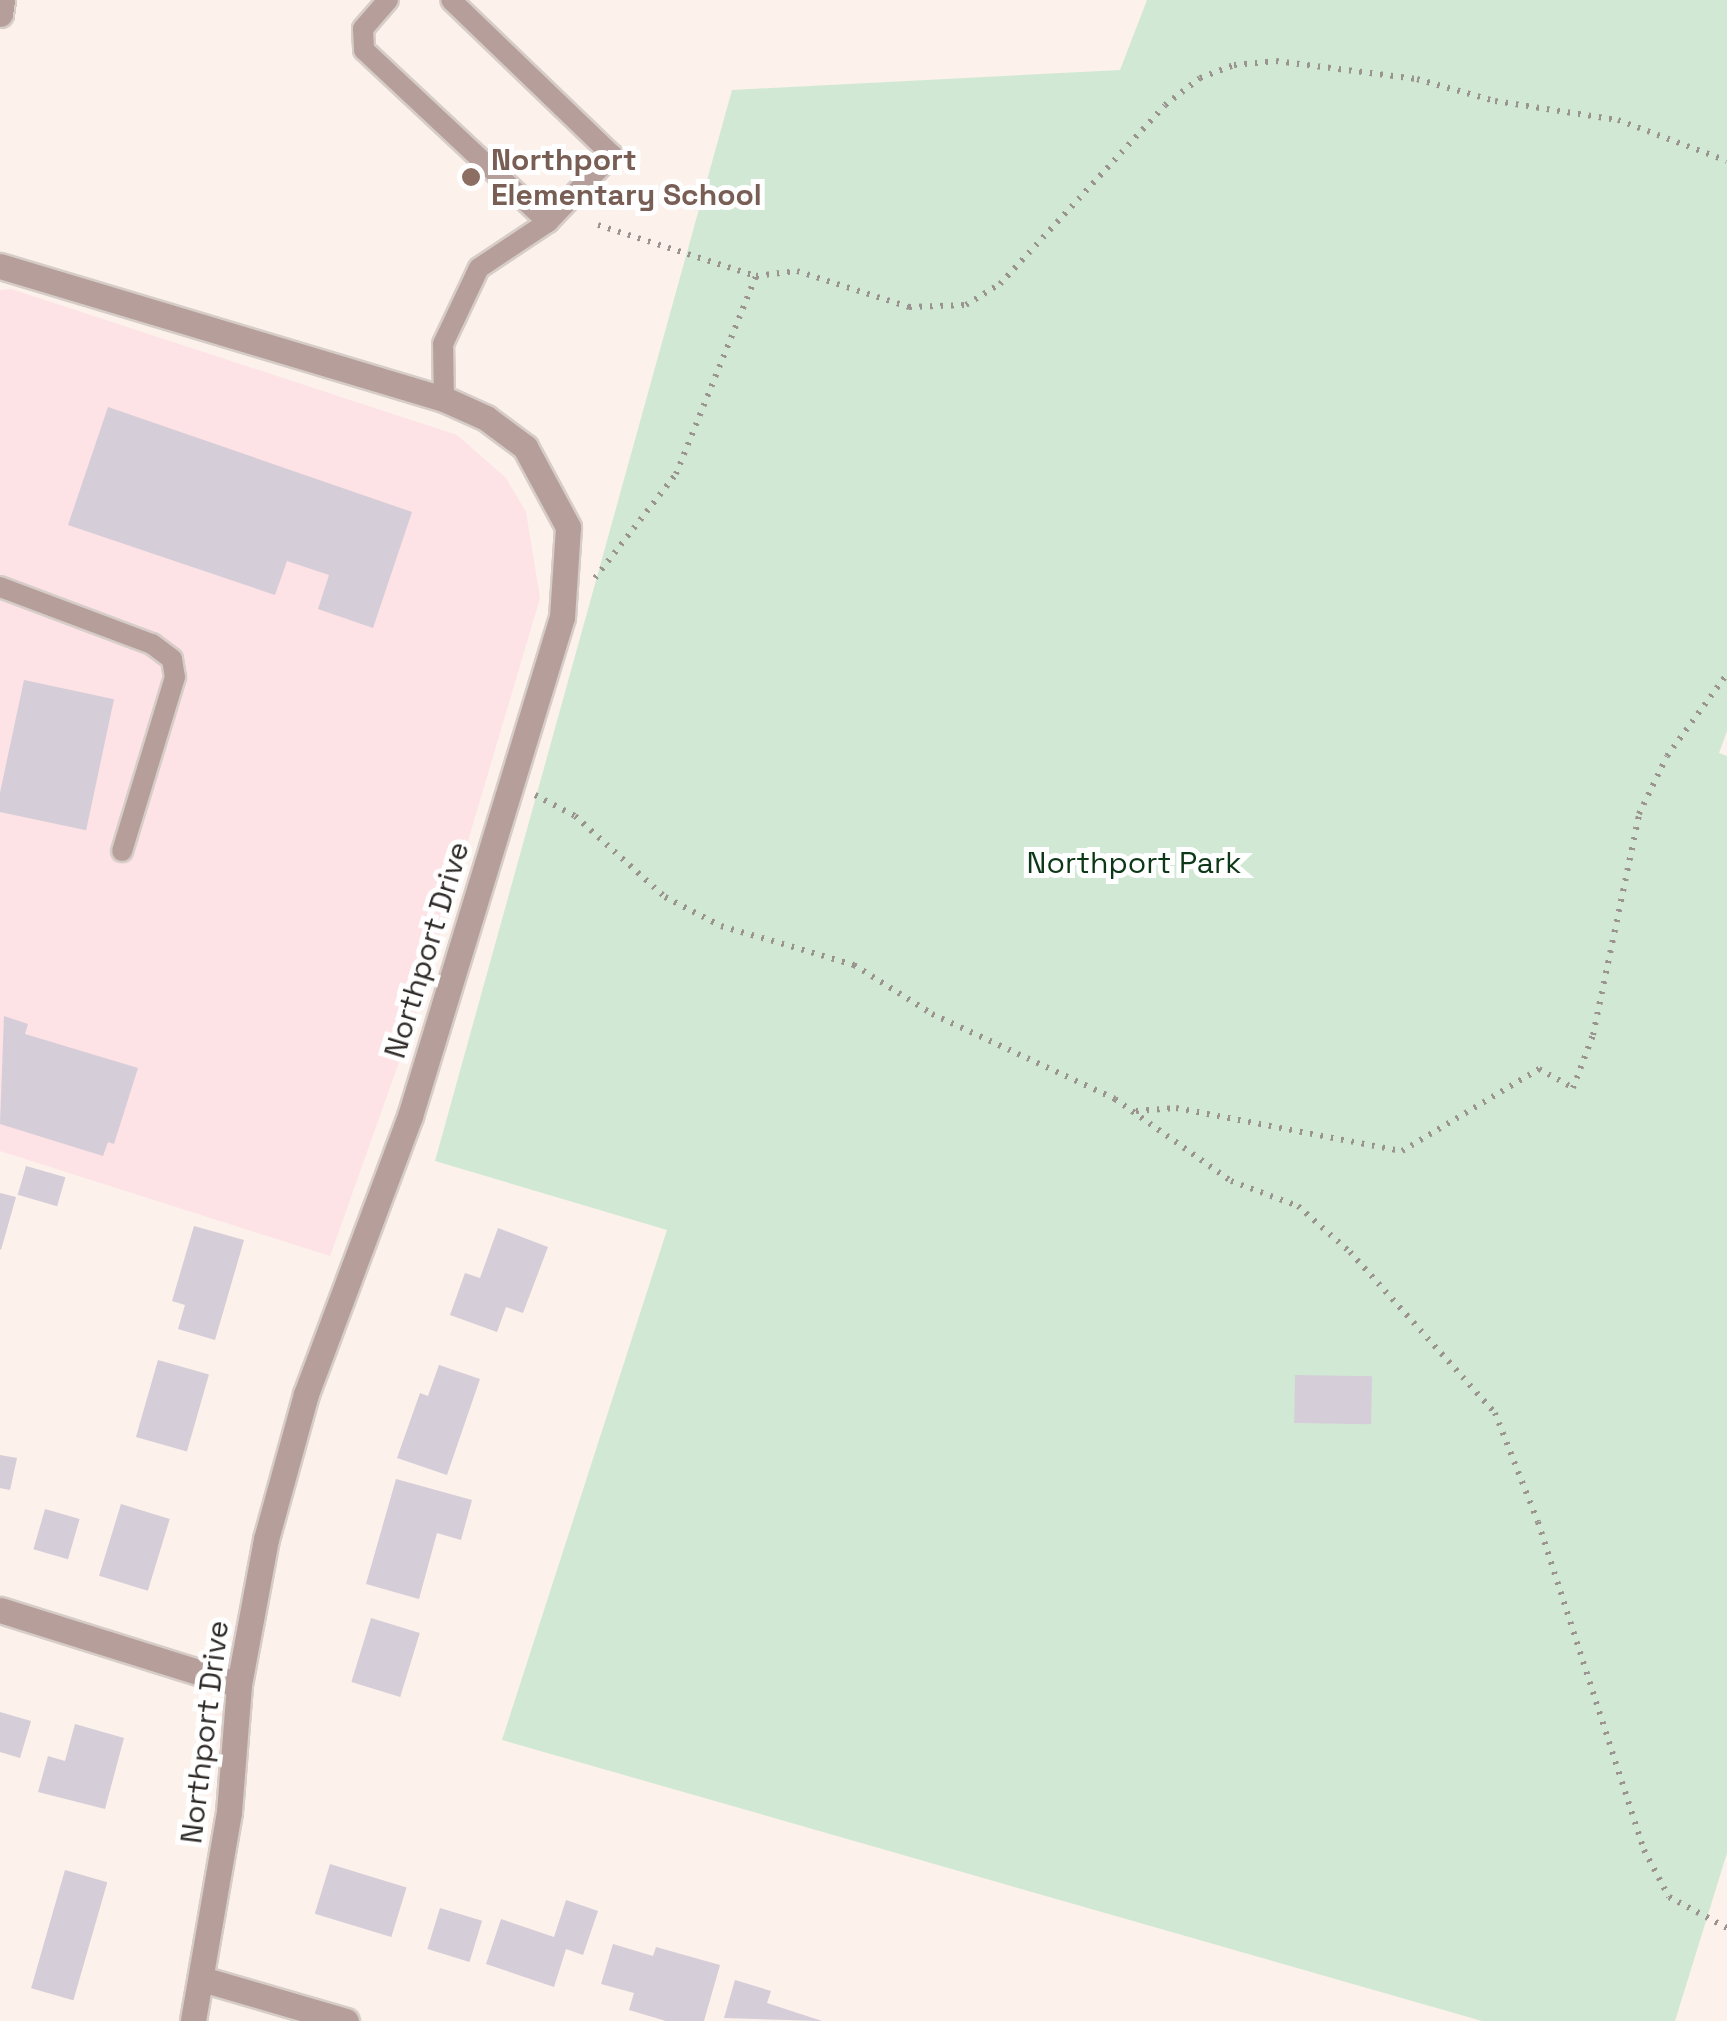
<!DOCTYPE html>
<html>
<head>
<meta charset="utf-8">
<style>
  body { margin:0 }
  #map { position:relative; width:1727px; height:2021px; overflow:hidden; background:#fcf1eb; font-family:"Space Grotesk",sans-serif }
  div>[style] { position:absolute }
  .commercial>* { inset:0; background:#fde2e6 }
  .green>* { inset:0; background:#d1e9d4 }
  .building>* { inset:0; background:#d5cdd7; transform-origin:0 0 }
  .path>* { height:6px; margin-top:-3px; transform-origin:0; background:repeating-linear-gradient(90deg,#9b938f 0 2.5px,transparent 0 10.5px) }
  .roads { filter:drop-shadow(2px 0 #d7cdc8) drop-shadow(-2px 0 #d7cdc8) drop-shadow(0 2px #d7cdc8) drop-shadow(0 -2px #d7cdc8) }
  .service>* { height:20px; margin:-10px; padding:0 10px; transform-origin:10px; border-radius:10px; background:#b69f9b }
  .minor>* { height:25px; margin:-12.5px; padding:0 12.5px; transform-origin:12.5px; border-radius:12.5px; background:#b69f9b }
  .dots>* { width:28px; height:28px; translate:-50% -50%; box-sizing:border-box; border:5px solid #fff; border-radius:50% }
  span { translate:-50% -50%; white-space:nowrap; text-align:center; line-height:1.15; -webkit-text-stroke:10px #fff; paint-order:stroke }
  .education-label { font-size:30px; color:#785e54; font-weight:700 }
  .left { translate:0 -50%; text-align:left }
  .park-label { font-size:30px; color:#0c3817 }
  .street-label { font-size:30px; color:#2e2a28 }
</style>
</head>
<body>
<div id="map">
  <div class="commercial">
    <i style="clip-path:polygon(11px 289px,457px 435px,506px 478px,526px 512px,540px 598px,419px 1006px,330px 1256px,0 1151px,0 290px)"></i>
  </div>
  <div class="green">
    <i style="clip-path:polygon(1147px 0,1727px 0,1727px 731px,1719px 753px,1727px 756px,1727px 1853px,1675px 2021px,1482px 2021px,502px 1740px,667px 1230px,435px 1161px,732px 90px,1120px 70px)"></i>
  </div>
  <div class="building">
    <i style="clip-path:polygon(108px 407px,412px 512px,373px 628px,318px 609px,329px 575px,287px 561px,275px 595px,68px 525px)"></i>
    <i style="left:24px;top:680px;width:92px;height:134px;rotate:12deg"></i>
    <i style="clip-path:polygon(4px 1016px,28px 1024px,25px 1034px,138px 1068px,114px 1144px,108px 1142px,103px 1156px,0 1124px)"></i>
    <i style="left:26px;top:1166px;width:41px;height:30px;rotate:16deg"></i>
    <i style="clip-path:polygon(0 1193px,16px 1197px,1px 1250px,0 1249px)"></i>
    <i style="clip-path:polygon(194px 1226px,244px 1240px,215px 1340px,178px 1329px,185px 1305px,172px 1301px)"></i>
    <i style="clip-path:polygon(498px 1228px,548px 1247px,523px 1313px,506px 1307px,497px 1332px,450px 1315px,465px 1273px,480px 1278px)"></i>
    <i style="left:158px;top:1360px;width:53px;height:80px;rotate:16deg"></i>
    <i style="clip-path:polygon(439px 1365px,480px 1379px,447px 1475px,397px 1458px,420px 1393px,428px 1396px)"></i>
    <i style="left:1295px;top:1375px;width:77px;height:48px;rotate:1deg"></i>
    <i style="clip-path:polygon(0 1455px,17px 1458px,10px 1490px,0 1488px)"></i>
    <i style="clip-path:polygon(396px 1479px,472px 1500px,461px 1540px,437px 1533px,419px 1599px,366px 1584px)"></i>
    <i style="left:121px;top:1504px;width:51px;height:75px;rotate:17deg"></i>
    <i style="left:45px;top:1509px;width:36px;height:42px;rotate:16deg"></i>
    <i style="left:371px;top:1618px;width:51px;height:67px;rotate:17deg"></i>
    <i style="clip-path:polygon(0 1712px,31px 1721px,20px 1758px,0 1752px)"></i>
    <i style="clip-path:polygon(75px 1724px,124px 1738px,105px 1809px,38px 1792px,48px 1756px,65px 1761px)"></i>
    <i style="left:330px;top:1864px;width:80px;height:52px;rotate:17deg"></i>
    <i style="left:65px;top:1870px;width:44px;height:123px;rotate:16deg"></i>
    <i style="clip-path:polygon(566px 1900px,598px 1911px,583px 1955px,566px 1949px,554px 1987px,486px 1964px,501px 1919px,554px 1937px)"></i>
    <i style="left:440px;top:1908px;width:44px;height:43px;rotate:17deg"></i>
    <i style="clip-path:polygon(613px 1944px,653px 1956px,656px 1947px,720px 1965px,704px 2021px,666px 2021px,629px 2010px,634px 1993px,601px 1984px)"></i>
    <i style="clip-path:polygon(735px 1980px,771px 1991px,767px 2003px,822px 2021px,724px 2018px)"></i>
  </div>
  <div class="path">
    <i style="left:598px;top:225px;width:166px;rotate:17.9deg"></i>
    <i style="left:595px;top:578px;width:132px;rotate:-52.1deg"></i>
    <i style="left:676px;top:474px;width:214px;rotate:-68deg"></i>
    <i style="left:756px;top:276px;width:41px;rotate:-7deg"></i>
    <i style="left:797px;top:271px;width:118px;rotate:17.8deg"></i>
    <i style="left:909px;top:307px;width:57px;rotate:-2deg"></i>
    <i style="left:966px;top:305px;width:40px;rotate:-32deg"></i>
    <i style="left:1000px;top:284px;width:243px;rotate:-47.3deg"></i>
    <i style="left:1165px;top:105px;width:44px;rotate:-37.6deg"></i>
    <i style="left:1200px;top:78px;width:36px;rotate:-21deg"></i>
    <i style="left:1234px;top:65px;width:42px;rotate:-5.4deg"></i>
    <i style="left:1276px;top:61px;width:142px;rotate:7.3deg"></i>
    <i style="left:1417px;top:79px;width:81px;rotate:15.8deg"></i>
    <i style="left:1495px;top:101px;width:124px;rotate:8.8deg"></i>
    <i style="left:1618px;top:120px;width:116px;rotate:20.6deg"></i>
    <i style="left:535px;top:795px;width:45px;rotate:27.7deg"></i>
    <i style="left:575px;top:816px;width:121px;rotate:42deg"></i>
    <i style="left:665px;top:897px;width:63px;rotate:27.4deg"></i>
    <i style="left:721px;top:926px;width:139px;rotate:16.3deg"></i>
    <i style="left:854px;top:965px;width:92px;rotate:32.1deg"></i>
    <i style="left:932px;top:1014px;width:202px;rotate:24.9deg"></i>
    <i style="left:1115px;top:1099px;width:142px;rotate:35.3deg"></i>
    <i style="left:1231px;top:1181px;width:72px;rotate:20.5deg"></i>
    <i style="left:1298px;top:1206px;width:69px;rotate:41.5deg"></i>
    <i style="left:1350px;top:1252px;width:217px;rotate:48deg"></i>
    <i style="left:1495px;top:1413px;width:117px;rotate:68.5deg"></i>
    <i style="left:1538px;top:1522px;width:345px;rotate:72.1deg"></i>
    <i style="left:1644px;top:1850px;width:53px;rotate:62deg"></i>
    <i style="left:1669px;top:1897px;width:66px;rotate:28.1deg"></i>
    <i style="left:1136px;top:1111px;width:40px;rotate:-4.3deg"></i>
    <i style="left:1176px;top:1108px;width:230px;rotate:10.8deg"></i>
    <i style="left:1402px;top:1151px;width:160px;rotate:-30.9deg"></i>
    <i style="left:1539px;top:1069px;width:39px;rotate:29deg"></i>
    <i style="left:1573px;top:1088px;width:57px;rotate:-69.3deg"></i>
    <i style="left:1593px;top:1035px;width:226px;rotate:-78.2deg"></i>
    <i style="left:1639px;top:814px;width:64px;rotate:-64.2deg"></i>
    <i style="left:1667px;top:756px;width:102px;rotate:-53.8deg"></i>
  </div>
  <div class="roads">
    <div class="service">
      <i style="left:388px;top:0;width:38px;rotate:131deg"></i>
      <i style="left:363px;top:29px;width:21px;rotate:87deg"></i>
      <i style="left:364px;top:50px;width:252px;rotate:43.1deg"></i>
      <i style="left:444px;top:399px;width:55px;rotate:-91deg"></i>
      <i style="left:443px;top:344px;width:84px;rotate:-64.7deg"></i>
      <i style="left:479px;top:268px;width:83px;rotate:-33.7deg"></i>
      <i style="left:548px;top:222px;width:93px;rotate:-46.3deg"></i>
      <i style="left:612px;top:155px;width:223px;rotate:-136.1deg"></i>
      <i style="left:0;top:587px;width:162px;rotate:20.6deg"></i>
      <i style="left:152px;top:644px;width:25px;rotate:37deg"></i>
      <i style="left:172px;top:659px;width:18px;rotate:81deg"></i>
      <i style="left:175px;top:677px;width:182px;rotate:106.9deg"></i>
    </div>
    <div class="minor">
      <i style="left:0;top:14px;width:14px;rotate:-82deg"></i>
      <i style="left:0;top:266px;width:463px;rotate:16.7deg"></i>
      <i style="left:444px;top:399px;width:46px;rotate:24.3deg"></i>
      <i style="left:486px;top:418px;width:49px;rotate:36.6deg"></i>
      <i style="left:525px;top:447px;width:91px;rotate:61.7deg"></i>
      <i style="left:568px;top:527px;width:90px;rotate:93.8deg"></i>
      <i style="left:562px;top:617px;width:522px;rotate:106.94deg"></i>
      <i style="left:410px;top:1116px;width:297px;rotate:110.5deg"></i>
      <i style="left:306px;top:1394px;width:150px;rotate:105.4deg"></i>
      <i style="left:266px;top:1539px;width:148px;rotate:100.5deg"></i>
      <i style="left:239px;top:1685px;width:127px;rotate:94.5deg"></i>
      <i style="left:229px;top:1812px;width:212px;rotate:99.8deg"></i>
      <i style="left:0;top:1610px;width:250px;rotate:17.4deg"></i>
      <i style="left:202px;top:1979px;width:150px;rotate:16.3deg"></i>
    </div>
  </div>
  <div class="dots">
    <i style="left:471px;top:177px;background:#8d6e63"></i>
  </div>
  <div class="education-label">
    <span class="left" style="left:491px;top:177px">Northport<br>Elementary School</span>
  </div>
  <div class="park-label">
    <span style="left:1134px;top:863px">Northport Park</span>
  </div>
  <div class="street-label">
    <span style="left:427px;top:950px;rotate:-73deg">Northport Drive</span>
    <span style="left:205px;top:1732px;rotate:-83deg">Northport Drive</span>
  </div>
</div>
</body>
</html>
